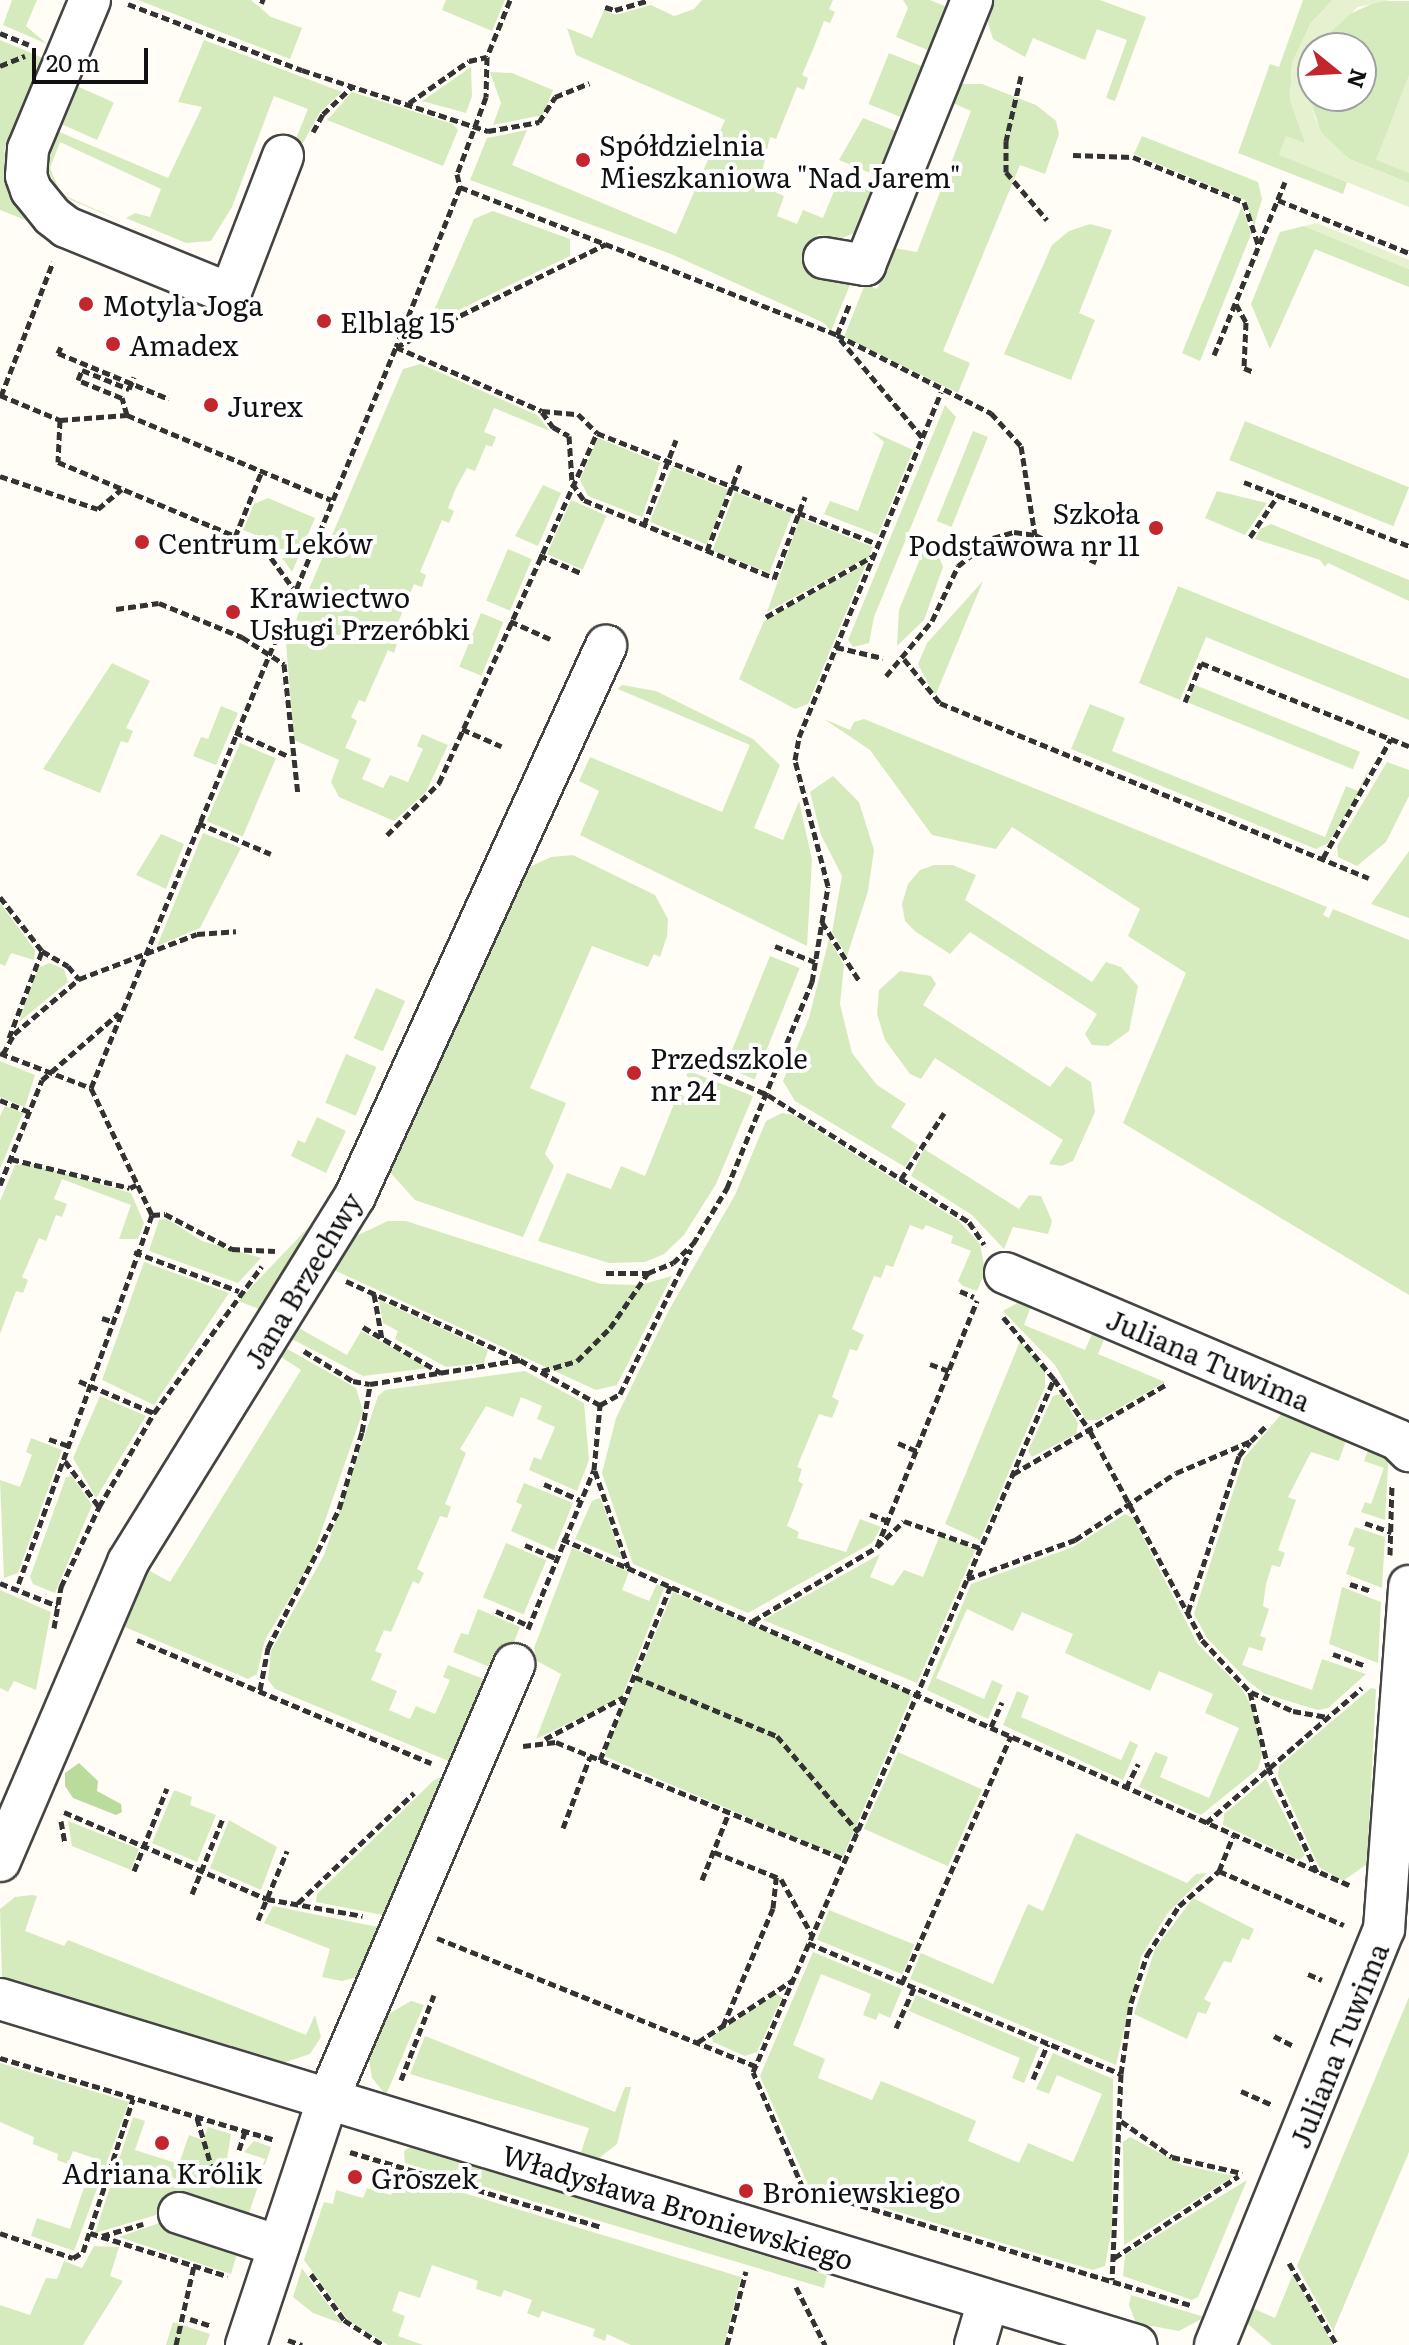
<!DOCTYPE html>
<html>
<head>
<meta charset="utf-8">
<style>
  body { margin:0 }
  #map { position:relative; width:1409px; height:2345px; overflow:hidden; background:#fffdf5; font-family:Literata,serif }
  div>[style] { position:absolute }
  .green>* { inset:0; background:#d5ebbd; transform-origin:0 0 }
  .forest>* { inset:0; background:#b9dc9c }
  .pitch>* { inset:0; background:#e6f2cf }
  .path>* { height:5px; margin-top:-2.5px; transform-origin:0; background:repeating-linear-gradient(90deg,#333 0 8px,transparent 0 12px) }
  .roads { filter:drop-shadow(2px 0 #444) drop-shadow(-2px 0 #444) drop-shadow(0 2px #444) drop-shadow(0 -2px #444) }
  .minor>* { height:40px; margin:-20px; padding:0 20px; transform-origin:20px; border-radius:20px; background:#fff }
  .dots>* { width:22px; height:22px; translate:-50% -50%; box-sizing:border-box; border:4px solid #fff; border-radius:50% }
  span { translate:-50% -50%; white-space:nowrap; text-align:center; line-height:1.15; -webkit-text-stroke:8px #fff; paint-order:stroke }
  .poi-label { font-size:28px; color:#111 }
  .left { translate:0 -50%; text-align:left }
  .right { translate:-100% -50%; text-align:right }
  .street-label { font-size:28px; color:#111 }
  .north { position:absolute; left:1297px; top:32px; width:80px; height:80px; box-sizing:border-box; background:#fff; border:2px solid #a0a0a0; border-radius:50%; rotate:108deg; font-size:22px; font-weight:700; line-height:32px; text-align:center; color:#111 }
  .north::after { content:''; display:block; margin:auto; width:28px; height:36px; background:#c4262e; clip-path:polygon(50% 0,100% 100%,50% 72%,0 100%) }
  .scale { position:absolute; left:32px; top:48px; width:116px; height:36px; box-sizing:border-box; border:4px solid #111; border-top:0; padding-left:10px; font-size:24px; line-height:28px; white-space:nowrap; color:#111; -webkit-text-stroke:6px #fff; paint-order:stroke }
</style>
</head>
<body>
<div id="map">
  <div class="green">
    <i style="clip-path:polygon(12px 0,37px 0,26px 26px,47px 44px,3px 25px)"></i>
    <i style="clip-path:polygon(138px 0,251px 0,271px 17px,302px 28px,290px 59px)"></i>
    <i style="clip-path:polygon(446px 0,505px 0,492px 31px,442px 10px)"></i>
    <i style="clip-path:polygon(702px 0,833px 0,829px 9px,835px 12px,830px 23px,824px 21px,814px 47px,802px 75px,808px 78px,804px 90px,797px 87px,776px 139px,770px 137px,759px 185px,784px 196px,777px 216px,797px 224px,803px 210px,823px 218px,837px 184px,830px 181px,833px 175px,873px 191px,857px 232px,837px 240px,818px 234px,808px 264px,852px 280px,831px 331px,824px 323px,671px 254px,470px 180px,487px 138px,527px 130px,512px 165px,676px 234px,725px 120px,576px 55px,567px 28px,592px 38px,604px 10px,615px 15px,651px 5px,674px 16px,694px 9px)"></i>
    <i style="clip-path:polygon(903px 0,930px 0,947px 7px,930px 51px,896px 37px,908px 8px)"></i>
    <i style="clip-path:polygon(990px 0,1100px 0,1146px 17px,1115px 101px,1106px 98px,1127px 40px,1097px 29px,1085px 60px,1033px 38px,1025px 57px,993px 39px,986px 16px)"></i>
    <i style="clip-path:polygon(1303px 0,1333px 0,1311px 23px,1292px 63px,1290px 100px,1306px 144px,1279px 154px,1347px 182px,1343px 194px,1238px 153px,1270px 64px,1279px 67px)"></i>
    <i style="clip-path:polygon(1378px 1px,1409px 1px,1409px 183px,1349px 159px,1321px 133px,1309px 96px,1313px 59px,1313px 96px,1361px 96px,1361px 48px,1318px 48px,1343px 17px)"></i>
    <i style="clip-path:polygon(0 40px,43px 58px,4px 151px,33px 223px,0 210px)"></i>
    <i style="clip-path:polygon(204px 40px,342px 92px,320px 112px,303px 143px,295px 141px,308px 109px,274px 96px,232px 207px,211px 241px,186px 243px,126px 218px,135px 213px,150px 217px,161px 189px,60px 142px,50px 168px,61px 194px,124px 222px,71px 200px,59px 193px,46px 166px,50px 128px,168px 178px,202px 107px,178px 102px)"></i>
    <i style="left:889px;top:53px;width:37px;height:55px;rotate:22deg"></i>
    <i style="clip-path:polygon(471px 67px,472px 96px,466px 113px,422px 101px)"></i>
    <i style="clip-path:polygon(490px 72px,512px 73px,553px 90px,543px 115px,493px 125px,501px 103px)"></i>
    <i style="left:70px;top:83px;width:48px;height:41px;rotate:24deg"></i>
    <i style="clip-path:polygon(961px 84px,982px 84px,1036px 105px,1056px 121px,1059px 134px,1045px 174px,1020px 165px,943px 351px,970px 363px,958px 393px,844px 337px,865px 284px,877px 289px,894px 248px,917px 252px,971px 111px,944px 99px)"></i>
    <i style="clip-path:polygon(352px 92px,453px 124px,458px 130px,443px 166px,327px 120px)"></i>
    <i style="clip-path:polygon(863px 118px,898px 132px,880px 177px,839px 160px)"></i>
    <i style="clip-path:polygon(1142px 136px,1258px 182px,1262px 199px,1254px 226px,1245px 200px,1134px 154px)"></i>
    <i style="clip-path:polygon(1242px 206px,1251px 234px,1200px 361px,1182px 353px)"></i>
    <i style="clip-path:polygon(493px 211px,570px 239px,570px 256px,438px 320px,432px 315px,474px 219px)"></i>
    <i style="clip-path:polygon(1090px 224px,1112px 230px,1079px 313px,1095px 320px,1071px 380px,1004px 354px,1052px 245px,1069px 231px)"></i>
    <i style="clip-path:polygon(1304px 226px,1409px 269px,1409px 287px,1315px 249px,1270px 349px,1251px 304px,1280px 232px)"></i>
    <i style="clip-path:polygon(421px 364px,537px 415px,550px 431px,494px 408px,484px 432px,496px 437px,492px 447px,486px 445px,475px 471px,467px 468px,456px 488px,448px 508px,454px 511px,449px 523px,442px 520px,420px 572px,426px 575px,422px 587px,414px 584px,392px 637px,398px 641px,394px 653px,388px 650px,365px 702px,359px 700px,351px 717px,357px 721px,345px 748px,371px 759px,362px 779px,383px 788px,390px 775px,408px 782px,423px 749px,417px 746px,422px 734px,448px 745px,426px 792px,394px 821px,339px 797px,331px 782px,339px 760px,294px 740px,286px 643px,403px 369px)"></i>
    <i style="clip-path:polygon(945px 405px,956px 417px,874px 617px,869px 643px,853px 647px,848px 640px)"></i>
    <i style="left:1245px;top:421px;width:177px;height:42px;rotate:22deg"></i>
    <i style="clip-path:polygon(871px 431px,913px 450px,878px 535px,824px 514px,830px 501px,858px 511px,884px 442px)"></i>
    <i style="left:973px;top:431px;width:16px;height:97px;rotate:22deg"></i>
    <i style="clip-path:polygon(598px 438px,660px 463px,642px 517px,588px 496px,580px 480px)"></i>
    <i style="left:672px;top:467px;width:61px;height:59px;rotate:22deg"></i>
    <i style="clip-path:polygon(543px 485px,561px 493px,538px 546px,515px 536px)"></i>
    <i style="clip-path:polygon(1217px 491px,1267px 503px,1245px 535px,1205px 518px)"></i>
    <i style="left:735px;top:492px;width:61px;height:63px;rotate:21deg"></i>
    <i style="clip-path:polygon(268px 498px,315px 518px,292px 572px,270px 541px,243px 530px,254px 504px)"></i>
    <i style="left:571px;top:500px;width:39px;height:59px;rotate:24deg"></i>
    <i style="clip-path:polygon(800px 518px,873px 547px,808px 704px,795px 709px,739px 679px,764px 621px,861px 566px,858px 562px,767px 612px)"></i>
    <i style="clip-path:polygon(1271px 524px,1409px 580px,1409px 601px,1328px 563px,1325px 567px,1320px 560px,1255px 539px,1260px 529px)"></i>
    <i style="left:508px;top:549px;width:26px;height:56px;rotate:23deg"></i>
    <i style="clip-path:polygon(924px 549px,938px 554px,943px 567px,924px 620px,897px 646px,899px 610px)"></i>
    <i style="clip-path:polygon(983px 581px,936px 694px,933px 693px,918px 664px,927px 643px)"></i>
    <i style="clip-path:polygon(1178px 586px,1409px 679px,1409px 720px,1206px 637px,1180px 700px,1139px 683px)"></i>
    <i style="left:481px;top:613px;width:24px;height:58px;rotate:22deg"></i>
    <i style="clip-path:polygon(112px 663px,150px 681px,126px 728px,133px 731px,128px 743px,121px 741px,100px 793px,43px 769px)"></i>
    <i style="clip-path:polygon(622px 685px,656px 691px,753px 739px,780px 765px,754px 828px,783px 840px,799px 801px,812px 860px,807px 946px,580px 835px,599px 791px,579px 781px,590px 757px,722px 812px,750px 745px,618px 689px)"></i>
    <i style="left:1195px;top:685px;width:178px;height:19px;rotate:22deg"></i>
    <i style="clip-path:polygon(1090px 704px,1125px 718px,1112px 751px,1325px 837px,1346px 786px,1358px 791px,1371px 764px,1359px 794px,1328px 843px,1316px 849px,1071px 749px)"></i>
    <i style="clip-path:polygon(221px 706px,238px 713px,216px 765px,193px 756px,201px 737px,208px 739px)"></i>
    <i style="clip-path:polygon(824px 719px,850px 730px,854px 722px,864px 719px,1327px 907px,1323px 915px,1329px 918px,1333px 909px,1409px 940px,1409px 1295px,1123px 1123px,1186px 973px,1128px 936px,1140px 909px,1012px 827px,996px 849px,932px 835px,870px 750px)"></i>
    <i style="left:240px;top:743px;width:39px;height:85px;rotate:23deg"></i>
    <i style="clip-path:polygon(1387px 762px,1409px 770px,1409px 796px,1386px 842px,1357px 866px,1338px 857px,1337px 846px)"></i>
    <i style="clip-path:polygon(833px 776px,859px 802px,874px 850px,868px 891px,847px 956px,832px 932px,842px 876px,821px 835px,810px 792px)"></i>
    <i style="clip-path:polygon(203px 833px,241px 848px,200px 928px,157px 946px)"></i>
    <i style="clip-path:polygon(161px 834px,184px 844px,166px 889px,136px 875px)"></i>
    <i style="clip-path:polygon(1409px 851px,1409px 918px,1371px 904px)"></i>
    <i style="clip-path:polygon(573px 855px,655px 895px,668px 919px,667px 936px,660px 957px,654px 954px,648px 967px,592px 946px,530px 1088px,566px 1103px,545px 1154px,554px 1166px,523px 1237px,415px 1200px,388px 1170px,525px 869px,551px 857px)"></i>
    <i style="clip-path:polygon(934px 865px,953px 865px,976px 875px,965px 900px,1092px 982px,1106px 962px,1121px 967px,1138px 986px,1129px 1031px,1108px 1046px,1092px 1045px,1085px 1034px,1097px 1014px,970px 932px,950px 954px,916px 932px,905px 921px,902px 904px,908px 884px,920px 870px)"></i>
    <i style="clip-path:polygon(0 903px,35px 950px,34px 960px,11px 953px,5px 966px,0 964px)"></i>
    <i style="clip-path:polygon(829px 939px,844px 965px,840px 1004px,852px 1053px,877px 1085px,906px 1104px,891px 1127px,918px 1145px,905px 1167px,795px 1101px,783px 1081px,809px 1018px)"></i>
    <i style="left:770px;top:956px;width:32px;height:120px;rotate:22deg"></i>
    <i style="clip-path:polygon(49px 963px,64px 969px,68px 982px,19px 1022px,38px 968px)"></i>
    <i style="clip-path:polygon(900px 971px,931px 976px,936px 984px,923px 1005px,1050px 1087px,1066px 1066px,1091px 1082px,1095px 1112px,1073px 1161px,1062px 1166px,1049px 1164px,1063px 1140px,935px 1058px,921px 1079px,910px 1074px,885px 1040px,877px 1014px,879px 990px)"></i>
    <i style="left:376px;top:988px;width:32px;height:55px;rotate:24deg"></i>
    <i style="left:346px;top:1054px;width:33px;height:53px;rotate:23deg"></i>
    <i style="clip-path:polygon(0 1061px,35px 1075px,25px 1107px,0 1097px)"></i>
    <i style="clip-path:polygon(689px 1071px,753px 1096px,716px 1184px,684px 1235px,664px 1254px,645px 1262px,609px 1263px,538px 1241px,567px 1173px,611px 1189px,621px 1166px,645px 1176px,678px 1094px,690px 1098px,697px 1081px,686px 1076px)"></i>
    <i style="clip-path:polygon(5px 1106px,23px 1113px,0 1169px,0 1116px)"></i>
    <i style="clip-path:polygon(782px 1113px,793px 1115px,959px 1221px,980px 1244px,985px 1271px,977px 1291px,963px 1286px,958px 1281px,971px 1251px,951px 1243px,953px 1236px,926px 1225px,923px 1230px,910px 1225px,893px 1267px,886px 1265px,881px 1278px,874px 1276px,852px 1329px,864px 1335px,857px 1351px,850px 1349px,832px 1397px,839px 1401px,832px 1418px,819px 1414px,797px 1467px,802px 1469px,798px 1481px,803px 1484px,787px 1526px,799px 1532px,797px 1538px,846px 1552px,860px 1519px,881px 1527px,872px 1543px,748px 1613px,633px 1564px,602px 1473px,616px 1418px,669px 1310px,735px 1195px,766px 1121px)"></i>
    <i style="clip-path:polygon(317px 1117px,346px 1131px,326px 1173px,291px 1156px,298px 1140px,305px 1143px)"></i>
    <i style="clip-path:polygon(924px 1149px,1019px 1209px,1029px 1195px,1041px 1196px,1052px 1221px,1048px 1234px,1013px 1227px,1004px 1249px,972px 1215px,911px 1176px)"></i>
    <i style="clip-path:polygon(30px 1164px,131px 1193px,144px 1223px,138px 1239px,119px 1239px,131px 1205px,62px 1179px,54px 1199px,67px 1204px,62px 1217px,56px 1215px,46px 1241px,39px 1238px,22px 1277px,28px 1280px,23px 1293px,16px 1291px,0 1334px,0 1201px,15px 1165px)"></i>
    <i style="clip-path:polygon(324px 1211px,265px 1311px,238px 1301px)"></i>
    <i style="clip-path:polygon(167px 1219px,202px 1241px,261px 1258px,238px 1283px,149px 1251px,159px 1220px)"></i>
    <i style="clip-path:polygon(388px 1221px,406px 1221px,601px 1284px,640px 1285px,672px 1276px,617px 1385px,596px 1390px,334px 1270px,356px 1236px)"></i>
    <i style="clip-path:polygon(144px 1262px,229px 1293px,154px 1405px,102px 1380px)"></i>
    <i style="clip-path:polygon(1024px 1299px,1032px 1303px,1024px 1325px,1085px 1350px,1097px 1323px,1108px 1330px,1098px 1354px,1165px 1382px,1098px 1420px,1086px 1420px,1055px 1365px,1003px 1311px)"></i>
    <i style="clip-path:polygon(379px 1300px,488px 1350px,484px 1363px,446px 1367px,395px 1339px,398px 1331px,383px 1323px)"></i>
    <i style="clip-path:polygon(297px 1327px,347px 1355px,361px 1331px,429px 1368px,363px 1376px,290px 1338px)"></i>
    <i style="clip-path:polygon(1020px 1341px,1045px 1369px,1045px 1387px,980px 1540px,945px 1524px)"></i>
    <i style="clip-path:polygon(284px 1347px,356px 1388px,363px 1411px,310px 1564px,265px 1640px,257px 1674px,248px 1679px,120px 1625px,146px 1569px,170px 1582px,301px 1370px,278px 1355px)"></i>
    <i style="clip-path:polygon(525px 1371px,584px 1403px,589px 1460px,577px 1491px,529px 1470px,534px 1457px,541px 1460px,555px 1427px,537px 1419px,542px 1406px,521px 1397px,513px 1417px,486px 1406px,460px 1449px,466px 1453px,445px 1504px,451px 1507px,447px 1518px,440px 1516px,417px 1569px,424px 1573px,419px 1584px,413px 1581px,391px 1632px,384px 1630px,375px 1651px,382px 1654px,371px 1680px,397px 1691px,389px 1710px,410px 1719px,416px 1706px,435px 1714px,450px 1680px,443px 1677px,448px 1665px,496px 1684px,451px 1762px,275px 1689px,268px 1680px,271px 1651px,324px 1555px,378px 1396px,385px 1390px)"></i>
    <i style="clip-path:polygon(1061px 1394px,1078px 1423px,1076px 1434px,1032px 1457px,1028px 1451px,1053px 1396px)"></i>
    <i style="clip-path:polygon(100px 1396px,146px 1416px,96px 1498px,73px 1458px)"></i>
    <i style="clip-path:polygon(1284px 1411px,1389px 1449px,1385px 1520px,1361px 1512px,1365px 1502px,1371px 1504px,1384px 1468px,1364px 1461px,1369px 1448px,1346px 1440px,1339px 1461px,1311px 1452px,1288px 1497px,1296px 1500px,1278px 1550px,1285px 1553px,1280px 1567px,1272px 1565px,1266px 1584px,1263px 1606px,1269px 1609px,1260px 1636px,1266px 1638px,1262px 1651px,1249px 1647px,1242px 1665px,1312px 1690px,1322px 1659px,1366px 1674px,1328px 1708px,1318px 1710px,1265px 1694px,1249px 1682px,1207px 1638px,1194px 1614px,1244px 1458px)"></i>
    <i style="clip-path:polygon(31px 1438px,62px 1450px,18px 1573px,4px 1578px,0 1480px,20px 1487px,32px 1455px,26px 1452px)"></i>
    <i style="clip-path:polygon(72px 1476px,92px 1505px,55px 1593px,33px 1584px,30px 1577px,66px 1477px)"></i>
    <i style="clip-path:polygon(524px 1483px,573px 1503px,554px 1550px,511px 1531px,522px 1505px,516px 1502px)"></i>
    <i style="clip-path:polygon(599px 1498px,601px 1500px,622px 1559px,575px 1539px,592px 1501px)"></i>
    <i style="clip-path:polygon(1125px 1514px,1133px 1518px,1197px 1643px,1242px 1689px,1254px 1711px,1262px 1755px,1258px 1769px,1201px 1815px,1139px 1787px,1155px 1752px,1168px 1757px,1160px 1777px,1209px 1798px,1239px 1728px,1205px 1713px,1213px 1694px,1159px 1671px,1150px 1691px,1065px 1653px,1073px 1634px,1022px 1612px,1013px 1631px,967px 1609px,936px 1678px,984px 1699px,992px 1680px,1003px 1685px,988px 1719px,927px 1690px,971px 1584px,1073px 1547px)"></i>
    <i style="clip-path:polygon(1355px 1527px,1385px 1537px,1382px 1588px,1346px 1574px,1355px 1548px,1348px 1545px)"></i>
    <i style="clip-path:polygon(940px 1535px,975px 1550px,917px 1683px,763px 1620px,880px 1554px,870px 1577px,893px 1586px,904px 1570px,923px 1577px)"></i>
    <i style="left:506px;top:1543px;width:44px;height:59px;rotate:23deg"></i>
    <i style="clip-path:polygon(572px 1548px,629px 1572px,622px 1590px,649px 1601px,657px 1584px,664px 1588px,622px 1697px,536px 1739px,561px 1674px,537px 1661px,534px 1648px)"></i>
    <i style="clip-path:polygon(1342px 1587px,1381px 1602px,1378px 1663px,1329px 1644px)"></i>
    <i style="clip-path:polygon(0 1590px,51px 1612px,36px 1690px,14px 1681px,8px 1692px,0 1688px)"></i>
    <i style="left:673px;top:1592px;width:260px;height:178px;rotate:23deg"></i>
    <i style="clip-path:polygon(478px 1609px,520px 1627px,502px 1672px,453px 1652px,461px 1633px,468px 1635px)"></i>
    <i style="clip-path:polygon(1371px 1688px,1376px 1689px,1367px 1864px,1343px 1881px,1319px 1867px,1278px 1776px,1279px 1766px)"></i>
    <i style="clip-path:polygon(1017px 1691px,1029px 1696px,1021px 1717px,1121px 1760px,1130px 1741px,1138px 1745px,1123px 1780px,1003px 1725px)"></i>
    <i style="left:898px;top:1752px;width:92px;height:84px;rotate:24deg"></i>
    <i style="clip-path:polygon(449px 1773px,388px 1916px,316px 1902px,317px 1894px,433px 1781px)"></i>
    <i style="clip-path:polygon(1266px 1779px,1305px 1855px,1299px 1860px,1223px 1825px,1224px 1814px)"></i>
    <i style="clip-path:polygon(174px 1790px,192px 1797px,190px 1805px,216px 1815px,197px 1862px,152px 1843px)"></i>
    <i style="clip-path:polygon(229px 1820px,277px 1847px,261px 1890px,210px 1868px)"></i>
    <i style="clip-path:polygon(68px 1821px,139px 1849px,131px 1870px,72px 1846px)"></i>
    <i style="clip-path:polygon(1076px 1833px,1187px 1883px,1196px 1874px,1207px 1873px,1167px 1914px,1141px 1957px,1116px 2065px,910px 1979px,921px 1953px,993px 1984px,1028px 1904px,1043px 1911px)"></i>
    <i style="clip-path:polygon(32px 1895px,37px 1896px,25px 1931px,64px 1946px,68px 1940px,306px 2035px,315px 2015px,321px 2037px,310px 2054px,283px 2063px,2px 1978px,0 1909px,15px 1897px)"></i>
    <i style="clip-path:polygon(1193px 1898px,1254px 1929px,1249px 1940px,1242px 1938px,1231px 1963px,1224px 1961px,1204px 1999px,1211px 2003px,1206px 2014px,1198px 2012px,1187px 2039px,1134px 2014px,1155px 1949px)"></i>
    <i style="clip-path:polygon(273px 1906px,383px 1928px,362px 1976px,342px 1981px,322px 1977px,330px 1949px,264px 1923px)"></i>
    <i style="left:829px;top:1910px;width:92px;height:32px;rotate:22deg"></i>
    <i style="clip-path:polygon(813px 1952px,902px 1989px,890px 2018px,879px 2013px,876px 2020px,863px 2015px,871px 1994px,821px 1974px,793px 2045px,825px 2059px,818px 2078px,872px 2100px,881px 2081px,925px 2099px,976px 2121px,968px 2141px,1019px 2163px,1028px 2143px,1073px 2162px,1102px 2094px,1057px 2075px,1049px 2094px,1036px 2089px,1053px 2053px,1113px 2079px,1112px 2227px,1105px 2266px,1093px 2270px,808px 2185px,760px 2076px)"></i>
    <i style="clip-path:polygon(776px 1994px,782px 1997px,757px 2052px,745px 2056px,713px 2042px,712px 2037px)"></i>
    <i style="clip-path:polygon(916px 1995px,1039px 2047px,1024px 2083px,1012px 2078px,1020px 2058px,909px 2011px)"></i>
    <i style="clip-path:polygon(1409px 1997px,1409px 2152px,1334px 2329px,1336px 2336px,1297px 2266px)"></i>
    <i style="clip-path:polygon(411px 2001px,424px 2005px,386px 2095px,372px 2078px,369px 2059px,385px 2016px)"></i>
    <i style="clip-path:polygon(425px 2036px,615px 2112px,625px 2087px,631px 2087px,617px 2144px,599px 2158px,580px 2155px,589px 2128px,410px 2074px)"></i>
    <i style="clip-path:polygon(0 2063px,129px 2102px,74px 2251px,31px 2236px,37px 2218px,70px 2229px,94px 2158px,73px 2151px,68px 2164px,57px 2160px,58px 2154px,33px 2144px,34px 2137px,0 2122px)"></i>
    <i style="clip-path:polygon(133px 2117px,145px 2121px,135px 2150px,179px 2164px,189px 2135px,203px 2140px,208px 2127px,231px 2134px,225px 2171px,257px 2182px,265px 2159px,244px 2152px,254px 2141px,271px 2147px,245px 2225px,163px 2213px,95px 2233px)"></i>
    <i style="clip-path:polygon(1130px 2137px,1182px 2165px,1234px 2176px,1124px 2245px,1123px 2142px)"></i>
    <i style="clip-path:polygon(410px 2147px,827px 2275px,824px 2288px,405px 2163px,404px 2151px)"></i>
    <i style="clip-path:polygon(398px 2173px,741px 2277px,724px 2345px,631px 2345px,607px 2334px,605px 2341px,593px 2336px,595px 2329px,542px 2311px,539px 2318px,527px 2313px,532px 2300px,504px 2290px,501px 2297px,476px 2289px,478px 2281px,432px 2265px,420px 2298px,399px 2291px,392px 2311px,405px 2316px,398px 2336px,423px 2345px,388px 2345px,348px 2320px,304px 2260px,324px 2202px,333px 2204px,336px 2190px,363px 2198px,367px 2188px,391px 2195px)"></i>
    <i style="clip-path:polygon(1247px 2180px,1198px 2297px,1192px 2300px,1123px 2276px,1125px 2255px)"></i>
    <i style="clip-path:polygon(159px 2223px,240px 2243px,231px 2274px,119px 2237px)"></i>
    <i style="clip-path:polygon(94px 2246px,119px 2247px,110px 2276px,123px 2281px,83px 2345px,0 2345px,0 2305px,30px 2315px,46px 2278px,57px 2279px,64px 2261px,82px 2268px)"></i>
    <i style="clip-path:polygon(302px 2268px,314px 2286px,343px 2324px,313px 2313px,293px 2297px)"></i>
    <i style="clip-path:polygon(1293px 2274px,1333px 2345px,1272px 2345px,1242px 2319px,1250px 2307px,1275px 2318px)"></i>
    <i style="clip-path:polygon(1131px 2295px,1205px 2317px,1179px 2331px,1136px 2323px,1129px 2305px)"></i>
    <i style="clip-path:polygon(173px 2322px,210px 2334px,206px 2345px,166px 2345px)"></i>
  </div>
  <div class="forest">
    <i style="clip-path:polygon(79px 1763px,98px 1781px,97px 1791px,121px 1804px,122px 1812px,116px 1815px,73px 1798px,65px 1786px,65px 1773px)"></i>
  </div>
  <div class="pitch">
    <i style="clip-path:polygon(1333px 0,1390px 0,1358px 7px,1313px 48px,1308px 81px,1315px 118px,1322px 133px,1349px 159px,1409px 183px,1409px 207px,1279px 155px,1286px 136px,1305px 143px,1290px 100px,1292px 63px,1311px 23px)"></i>
    <i style="clip-path:polygon(1409px 75px,1409px 173px,1376px 160px)"></i>
    <i style="clip-path:polygon(1317px 223px,1409px 260px,1409px 269px,1304px 226px)"></i>
  </div>
  <div class="path">
    <i style="left:260px;top:0;width:5px;rotate:22deg"></i>
    <i style="left:510px;top:0;width:61px;rotate:112deg"></i>
    <i style="left:487px;top:57px;width:40px;rotate:91.4deg"></i>
    <i style="left:486px;top:97px;width:82px;rotate:110.6deg"></i>
    <i style="left:457px;top:174px;width:13px;rotate:77deg"></i>
    <i style="left:460px;top:187px;width:405px;rotate:21.4deg"></i>
    <i style="left:837px;top:335px;width:173px;rotate:26.9deg"></i>
    <i style="left:991px;top:413px;width:45px;rotate:47.7deg"></i>
    <i style="left:1021px;top:446px;width:90px;rotate:81.1deg"></i>
    <i style="left:128px;top:4px;width:186px;rotate:20.8deg"></i>
    <i style="left:302px;top:70px;width:196px;rotate:18.2deg"></i>
    <i style="left:488px;top:131px;width:52px;rotate:-10deg"></i>
    <i style="left:539px;top:122px;width:30px;rotate:-57deg"></i>
    <i style="left:555px;top:97px;width:37px;rotate:-22deg"></i>
    <i style="left:605px;top:7px;width:10px;rotate:17deg"></i>
    <i style="left:615px;top:10px;width:36px;rotate:-16deg"></i>
    <i style="left:0;top:33px;width:31px;rotate:22deg"></i>
    <i style="left:0;top:66px;width:27px;rotate:-22deg"></i>
    <i style="left:1021px;top:76px;width:67px;rotate:103deg"></i>
    <i style="left:1006px;top:141px;width:31px;rotate:90deg"></i>
    <i style="left:1006px;top:172px;width:63px;rotate:49.5deg"></i>
    <i style="left:409px;top:103px;width:73px;rotate:-35deg"></i>
    <i style="left:469px;top:61px;width:18px;rotate:-13deg"></i>
    <i style="left:313px;top:132px;width:21px;rotate:-61deg"></i>
    <i style="left:323px;top:114px;width:41px;rotate:-43deg"></i>
    <i style="left:1073px;top:155px;width:60px;rotate:1.9deg"></i>
    <i style="left:1133px;top:157px;width:120px;rotate:22.1deg"></i>
    <i style="left:1244px;top:202px;width:47px;rotate:71.6deg"></i>
    <i style="left:460px;top:187px;width:172px;rotate:111.8deg"></i>
    <i style="left:396px;top:347px;width:159px;rotate:23.7deg"></i>
    <i style="left:542px;top:411px;width:36px;rotate:5deg"></i>
    <i style="left:578px;top:414px;width:27px;rotate:45deg"></i>
    <i style="left:597px;top:433px;width:302px;rotate:21.6deg"></i>
    <i style="left:1278px;top:200px;width:141px;rotate:22deg"></i>
    <i style="left:1236px;top:304px;width:21px;rotate:61deg"></i>
    <i style="left:1246px;top:322px;width:46px;rotate:92.5deg"></i>
    <i style="left:1244px;top:368px;width:11px;rotate:22deg"></i>
    <i style="left:837px;top:335px;width:35px;rotate:-68deg"></i>
    <i style="left:840px;top:339px;width:128px;rotate:50.1deg"></i>
    <i style="left:61px;top:347px;width:7px;rotate:117deg"></i>
    <i style="left:58px;top:353px;width:120px;rotate:22.5deg"></i>
    <i style="left:1214px;top:355px;width:187px;rotate:-67.7deg"></i>
    <i style="left:0;top:395px;width:65px;rotate:22.6deg"></i>
    <i style="left:60px;top:420px;width:67px;rotate:-4.3deg"></i>
    <i style="left:127px;top:415px;width:221px;rotate:22.6deg"></i>
    <i style="left:1px;top:396px;width:144px;rotate:-68.8deg"></i>
    <i style="left:542px;top:412px;width:19px;rotate:54deg"></i>
    <i style="left:553px;top:427px;width:18px;rotate:29deg"></i>
    <i style="left:569px;top:436px;width:47px;rotate:86.3deg"></i>
    <i style="left:572px;top:483px;width:21px;rotate:55deg"></i>
    <i style="left:584px;top:500px;width:205px;rotate:22.3deg"></i>
    <i style="left:127px;top:415px;width:18px;rotate:-106deg"></i>
    <i style="left:122px;top:398px;width:48px;rotate:-157.8deg"></i>
    <i style="left:78px;top:380px;width:11px;rotate:-68deg"></i>
    <i style="left:82px;top:370px;width:51px;rotate:22deg"></i>
    <i style="left:129px;top:389px;width:13px;rotate:-67deg"></i>
    <i style="left:60px;top:420px;width:42px;rotate:92.7deg"></i>
    <i style="left:58px;top:462px;width:223px;rotate:22.7deg"></i>
    <i style="left:264px;top:548px;width:49px;rotate:54.1deg"></i>
    <i style="left:0;top:476px;width:103px;rotate:18.6deg"></i>
    <i style="left:98px;top:509px;width:31px;rotate:-40deg"></i>
    <i style="left:1244px;top:482px;width:177px;rotate:21.2deg"></i>
    <i style="left:644px;top:525px;width:91px;rotate:-69.4deg"></i>
    <i style="left:235px;top:537px;width:71px;rotate:-67.8deg"></i>
    <i style="left:1250px;top:537px;width:52px;rotate:-56deg"></i>
    <i style="left:707px;top:551px;width:94px;rotate:-68.9deg"></i>
    <i style="left:539px;top:555px;width:46px;rotate:23.2deg"></i>
    <i style="left:774px;top:579px;width:88px;rotate:-69.3deg"></i>
    <i style="left:116px;top:609px;width:43px;rotate:-7.9deg"></i>
    <i style="left:159px;top:603px;width:90px;rotate:22.3deg"></i>
    <i style="left:242px;top:637px;width:50px;rotate:32.7deg"></i>
    <i style="left:284px;top:664px;width:131px;rotate:83.9deg"></i>
    <i style="left:766px;top:617px;width:123px;rotate:-29.7deg"></i>
    <i style="left:510px;top:621px;width:44px;rotate:24.2deg"></i>
    <i style="left:836px;top:647px;width:48px;rotate:13.2deg"></i>
    <i style="left:904px;top:659px;width:57px;rotate:50.7deg"></i>
    <i style="left:940px;top:703px;width:463px;rotate:22.2deg"></i>
    <i style="left:886px;top:676px;width:72px;rotate:-50.1deg"></i>
    <i style="left:932px;top:621px;width:61px;rotate:-64.7deg"></i>
    <i style="left:958px;top:566px;width:45px;rotate:-38.7deg"></i>
    <i style="left:993px;top:538px;width:22px;rotate:-16deg"></i>
    <i style="left:1014px;top:532px;width:21px;rotate:8deg"></i>
    <i style="left:1035px;top:535px;width:67px;rotate:23.9deg"></i>
    <i style="left:1185px;top:702px;width:42px;rotate:-67.7deg"></i>
    <i style="left:1201px;top:663px;width:224px;rotate:21.8deg"></i>
    <i style="left:462px;top:729px;width:43px;rotate:23.6deg"></i>
    <i style="left:235px;top:732px;width:60px;rotate:24.4deg"></i>
    <i style="left:198px;top:823px;width:79px;rotate:23deg"></i>
    <i style="left:387px;top:835px;width:74px;rotate:-45deg"></i>
    <i style="left:439px;top:783px;width:384px;rotate:-65.7deg"></i>
    <i style="left:1323px;top:858px;width:137px;rotate:-60.3deg"></i>
    <i style="left:0;top:897px;width:68px;rotate:52.1deg"></i>
    <i style="left:42px;top:951px;width:30px;rotate:30deg"></i>
    <i style="left:68px;top:966px;width:17px;rotate:50deg"></i>
    <i style="left:822px;top:922px;width:71px;rotate:57.7deg"></i>
    <i style="left:775px;top:946px;width:43px;rotate:21.8deg"></i>
    <i style="left:9px;top:1038px;width:93px;rotate:-69.2deg"></i>
    <i style="left:0;top:1053px;width:97px;rotate:21deg"></i>
    <i style="left:91px;top:1088px;width:141px;rotate:64.3deg"></i>
    <i style="left:152px;top:1215px;width:399px;rotate:109.9deg"></i>
    <i style="left:3px;top:1054px;width:23px;rotate:-61deg"></i>
    <i style="left:14px;top:1034px;width:85px;rotate:-40.2deg"></i>
    <i style="left:79px;top:979px;width:126px;rotate:-20.9deg"></i>
    <i style="left:197px;top:934px;width:39px;rotate:-4deg"></i>
    <i style="left:692px;top:1061px;width:83px;rotate:24.1deg"></i>
    <i style="left:768px;top:1095px;width:238px;rotate:32.3deg"></i>
    <i style="left:969px;top:1222px;width:27px;rotate:56deg"></i>
    <i style="left:91px;top:1088px;width:801px;rotate:-67.63deg"></i>
    <i style="left:396px;top:347px;width:234px;rotate:-26.1deg"></i>
    <i style="left:0;top:1100px;width:32px;rotate:22deg"></i>
    <i style="left:11px;top:1159px;width:122px;rotate:13.7deg"></i>
    <i style="left:130px;top:1188px;width:7px;rotate:-27deg"></i>
    <i style="left:901px;top:1179px;width:79px;rotate:-56.9deg"></i>
    <i style="left:0;top:1185px;width:113px;rotate:-68.2deg"></i>
    <i style="left:42px;top:1080px;width:102px;rotate:-41deg"></i>
    <i style="left:152px;top:1215px;width:13px;rotate:-4deg"></i>
    <i style="left:165px;top:1214px;width:76px;rotate:27.6deg"></i>
    <i style="left:232px;top:1249px;width:43px;rotate:2.7deg"></i>
    <i style="left:134px;top:1252px;width:112px;rotate:20.4deg"></i>
    <i style="left:606px;top:1273px;width:42px"></i>
    <i style="left:648px;top:1273px;width:27px;rotate:-22deg"></i>
    <i style="left:673px;top:1263px;width:28px;rotate:-44deg"></i>
    <i style="left:693px;top:1244px;width:66px;rotate:-58.7deg"></i>
    <i style="left:727px;top:1188px;width:223px;rotate:-67.6deg"></i>
    <i style="left:812px;top:982px;width:97px;rotate:-80.5deg"></i>
    <i style="left:828px;top:886px;width:130px;rotate:-104.7deg"></i>
    <i style="left:795px;top:760px;width:23px;rotate:-80deg"></i>
    <i style="left:799px;top:737px;width:373px;rotate:-67.6deg"></i>
    <i style="left:346px;top:1281px;width:191px;rotate:24.4deg"></i>
    <i style="left:960px;top:1291px;width:15px;rotate:23deg"></i>
    <i style="left:374px;top:1294px;width:46px;rotate:79.9deg"></i>
    <i style="left:102px;top:1318px;width:13px;rotate:18deg"></i>
    <i style="left:363px;top:1327px;width:91px;rotate:30.5deg"></i>
    <i style="left:304px;top:1351px;width:57px;rotate:31.5deg"></i>
    <i style="left:353px;top:1381px;width:17px;rotate:10deg"></i>
    <i style="left:370px;top:1384px;width:152px;rotate:-9.1deg"></i>
    <i style="left:520px;top:1360px;width:92px;rotate:29.4deg"></i>
    <i style="left:930px;top:1364px;width:20px;rotate:20deg"></i>
    <i style="left:542px;top:1371px;width:36px;rotate:-16deg"></i>
    <i style="left:577px;top:1361px;width:47px;rotate:-45deg"></i>
    <i style="left:610px;top:1328px;width:67px;rotate:-55.4deg"></i>
    <i style="left:1054px;top:1379px;width:63px;rotate:55.3deg"></i>
    <i style="left:1090px;top:1431px;width:237px;rotate:61.8deg"></i>
    <i style="left:1202px;top:1640px;width:71px;rotate:47.3deg"></i>
    <i style="left:1250px;top:1692px;width:77px;rotate:76.5deg"></i>
    <i style="left:1268px;top:1767px;width:118px;rotate:65deg"></i>
    <i style="left:79px;top:1381px;width:82px;rotate:23.1deg"></i>
    <i style="left:49px;top:1439px;width:21px;rotate:19deg"></i>
    <i style="left:898px;top:1443px;width:21px;rotate:23deg"></i>
    <i style="left:65px;top:1461px;width:57px;rotate:53.5deg"></i>
    <i style="left:595px;top:1471px;width:102px;rotate:71deg"></i>
    <i style="left:1013px;top:1474px;width:178px;rotate:-30.3deg"></i>
    <i style="left:544px;top:1484px;width:39px;rotate:24deg"></i>
    <i style="left:870px;top:1514px;width:19px;rotate:21deg"></i>
    <i style="left:1365px;top:1523px;width:28px;rotate:19deg"></i>
    <i style="left:562px;top:1539px;width:860px;rotate:23.73deg"></i>
    <i style="left:525px;top:1545px;width:33px;rotate:23deg"></i>
    <i style="left:877px;top:1547px;width:266px;rotate:-67.9deg"></i>
    <i style="left:1390px;top:1555px;width:70px;rotate:-88.4deg"></i>
    <i style="left:967px;top:1579px;width:115px;rotate:-19.9deg"></i>
    <i style="left:1075px;top:1540px;width:121px;rotate:-33.6deg"></i>
    <i style="left:1176px;top:1473px;width:82px;rotate:-23.1deg"></i>
    <i style="left:1251px;top:1441px;width:20px;rotate:-45deg"></i>
    <i style="left:0;top:1583px;width:62px;rotate:21.6deg"></i>
    <i style="left:1350px;top:1584px;width:22px;rotate:18deg"></i>
    <i style="left:496px;top:1611px;width:32px;rotate:24deg"></i>
    <i style="left:1188px;top:1612px;width:164px;rotate:-71.9deg"></i>
    <i style="left:1239px;top:1456px;width:18px;rotate:-52deg"></i>
    <i style="left:753px;top:1621px;width:144px;rotate:-30.8deg"></i>
    <i style="left:877px;top:1547px;width:37px;rotate:-44deg"></i>
    <i style="left:904px;top:1521px;width:81px;rotate:19.6deg"></i>
    <i style="left:54px;top:1628px;width:42px;rotate:-80.3deg"></i>
    <i style="left:61px;top:1587px;width:89px;rotate:-64.6deg"></i>
    <i style="left:99px;top:1507px;width:109px;rotate:-59.7deg"></i>
    <i style="left:154px;top:1413px;width:182px;rotate:-53.7deg"></i>
    <i style="left:528px;top:1629px;width:172px;rotate:-67.5deg"></i>
    <i style="left:594px;top:1470px;width:65px;rotate:-84.7deg"></i>
    <i style="left:600px;top:1405px;width:23px;rotate:-29deg"></i>
    <i style="left:620px;top:1394px;width:161px;rotate:-63.9deg"></i>
    <i style="left:137px;top:1640px;width:319px;rotate:22.7deg"></i>
    <i style="left:1333px;top:1654px;width:35px;rotate:20deg"></i>
    <i style="left:635px;top:1677px;width:154px;rotate:22.6deg"></i>
    <i style="left:777px;top:1736px;width:126px;rotate:49.8deg"></i>
    <i style="left:260px;top:1690px;width:43px;rotate:-79.2deg"></i>
    <i style="left:268px;top:1648px;width:156px;rotate:-62.9deg"></i>
    <i style="left:339px;top:1509px;width:80px;rotate:-73.4deg"></i>
    <i style="left:362px;top:1432px;width:48px;rotate:-80.3deg"></i>
    <i style="left:1251px;top:1692px;width:46px;rotate:24.3deg"></i>
    <i style="left:1293px;top:1711px;width:36px;rotate:10deg"></i>
    <i style="left:991px;top:1727px;width:27px;rotate:-66deg"></i>
    <i style="left:545px;top:1739px;width:89px;rotate:-28deg"></i>
    <i style="left:523px;top:1746px;width:33px;rotate:-7deg"></i>
    <i style="left:556px;top:1742px;width:313px;rotate:22.1deg"></i>
    <i style="left:600px;top:1760px;width:189px;rotate:-67.9deg"></i>
    <i style="left:1126px;top:1788px;width:27px;rotate:-63deg"></i>
    <i style="left:64px;top:1812px;width:221px;rotate:23.2deg"></i>
    <i style="left:267px;top:1899px;width:97px;rotate:10deg"></i>
    <i style="left:61px;top:1821px;width:23px;rotate:80deg"></i>
    <i style="left:1206px;top:1823px;width:206px;rotate:-40.9deg"></i>
    <i style="left:563px;top:1828px;width:76px;rotate:-69.2deg"></i>
    <i style="left:714px;top:1852px;width:72px;rotate:21.9deg"></i>
    <i style="left:781px;top:1879px;width:64px;rotate:61deg"></i>
    <i style="left:134px;top:1871px;width:89px;rotate:-68.3deg"></i>
    <i style="left:1219px;top:1871px;width:37px;rotate:-68deg"></i>
    <i style="left:702px;top:1880px;width:70px;rotate:-68.2deg"></i>
    <i style="left:192px;top:1894px;width:82px;rotate:-67.8deg"></i>
    <i style="left:298px;top:1903px;width:160px;rotate:-43.5deg"></i>
    <i style="left:258px;top:1920px;width:75px;rotate:-67.2deg"></i>
    <i style="left:437px;top:1938px;width:344px;rotate:21.9deg"></i>
    <i style="left:808px;top:1943px;width:339px;rotate:22.7deg"></i>
    <i style="left:1121px;top:2074px;width:206px;rotate:92.5deg"></i>
    <i style="left:1308px;top:1974px;width:15px;rotate:23deg"></i>
    <i style="left:902px;top:1983px;width:270px;rotate:-66.2deg"></i>
    <i style="left:723px;top:2026px;width:128px;rotate:-67deg"></i>
    <i style="left:773px;top:1908px;width:31px;rotate:-84deg"></i>
    <i style="left:896px;top:2028px;width:44px;rotate:-65.8deg"></i>
    <i style="left:1274px;top:2036px;width:22px;rotate:27deg"></i>
    <i style="left:698px;top:2042px;width:113px;rotate:-33.1deg"></i>
    <i style="left:0;top:2058px;width:287px;rotate:16.6deg"></i>
    <i style="left:1121px;top:2074px;width:72px;rotate:-82deg"></i>
    <i style="left:1131px;top:2003px;width:51px;rotate:-71.6deg"></i>
    <i style="left:1147px;top:1955px;width:59px;rotate:-56.9deg"></i>
    <i style="left:1179px;top:1906px;width:53px;rotate:-41.2deg"></i>
    <i style="left:1219px;top:1871px;width:136px;rotate:23.4deg"></i>
    <i style="left:1033px;top:2079px;width:38px;rotate:-67deg"></i>
    <i style="left:401px;top:2080px;width:91px;rotate:-68.8deg"></i>
    <i style="left:1241px;top:2091px;width:35px;rotate:24deg"></i>
    <i style="left:197px;top:2118px;width:49px;rotate:73.4deg"></i>
    <i style="left:211px;top:2165px;width:24px;rotate:60deg"></i>
    <i style="left:1121px;top:2121px;width:62px;rotate:35.2deg"></i>
    <i style="left:1172px;top:2157px;width:72px;rotate:12.9deg"></i>
    <i style="left:239px;top:2150px;width:19px;rotate:-72deg"></i>
    <i style="left:350px;top:2152px;width:262px;rotate:16.6deg"></i>
    <i style="left:803px;top:2188px;width:126px;rotate:-113.3deg"></i>
    <i style="left:753px;top:2072px;width:756px;rotate:-66.52deg"></i>
    <i style="left:1054px;top:1379px;width:80px;rotate:-129.4deg"></i>
    <i style="left:783px;top:2196px;width:22px;rotate:-22deg"></i>
    <i style="left:803px;top:2188px;width:405px;rotate:16.8deg"></i>
    <i style="left:0;top:2233px;width:77px;rotate:18.9deg"></i>
    <i style="left:73px;top:2258px;width:12px;rotate:-31deg"></i>
    <i style="left:83px;top:2252px;width:161px;rotate:-71.9deg"></i>
    <i style="left:90px;top:2233px;width:144px;rotate:17.4deg"></i>
    <i style="left:102px;top:2236px;width:43px;rotate:-16.3deg"></i>
    <i style="left:1114px;top:2258px;width:149px;rotate:-33.3deg"></i>
    <i style="left:1289px;top:2263px;width:95px;rotate:59.7deg"></i>
    <i style="left:311px;top:2274px;width:57px;rotate:54.3deg"></i>
    <i style="left:344px;top:2320px;width:46px;rotate:32.7deg"></i>
    <i style="left:796px;top:2287px;width:65px;rotate:63.4deg"></i>
    <i style="left:190px;top:2319px;width:23px;rotate:18deg"></i>
    <i style="left:288px;top:2340px;width:15px;rotate:20deg"></i>
    <i style="left:176px;top:2345px;width:81px;rotate:-77.2deg"></i>
    <i style="left:727px;top:2345px;width:76px;rotate:-75.6deg"></i>
  </div>
  <div class="roads">
    <div class="minor">
      <i style="left:90px;top:0;width:161px;rotate:112.6deg"></i>
      <i style="left:28px;top:149px;width:27px;rotate:94deg"></i>
      <i style="left:26px;top:176px;width:15px;rotate:70deg"></i>
      <i style="left:31px;top:190px;width:33px;rotate:51deg"></i>
      <i style="left:52px;top:216px;width:18px;rotate:38deg"></i>
      <i style="left:66px;top:227px;width:177px;rotate:22.2deg"></i>
      <i style="left:230px;top:294px;width:148px;rotate:-69deg"></i>
      <i style="left:824px;top:258px;width:42px;rotate:9.7deg"></i>
      <i style="left:865px;top:265px;width:286px;rotate:-68deg"></i>
      <i style="left:1005px;top:1273px;width:427px;rotate:23deg"></i>
      <i style="left:1398px;top:1440px;width:16px;rotate:45deg"></i>
      <i style="left:0;top:1861px;width:325px;rotate:-66.8deg"></i>
      <i style="left:128px;top:1562px;width:431px;rotate:-58.2deg"></i>
      <i style="left:355px;top:1196px;width:605px;rotate:-65.47deg"></i>
      <i style="left:0;top:1999px;width:1188px;rotate:16.94deg"></i>
      <i style="left:179px;top:2213px;width:105px;rotate:18.3deg"></i>
      <i style="left:246px;top:2345px;width:259px;rotate:-71.6deg"></i>
      <i style="left:328px;top:2099px;width:473px;rotate:-66.8deg"></i>
      <i style="left:975px;top:2345px;width:46px;rotate:-73.5deg"></i>
      <i style="left:1215px;top:2345px;width:449px;rotate:-67.9deg"></i>
      <i style="left:1384px;top:1929px;width:344px;rotate:-85.8deg"></i>
    </div>
  </div>
  <div class="dots">
    <i style="left:583px;top:160px;background:#c4262e"></i>
    <i style="left:86px;top:304px;background:#c4262e"></i>
    <i style="left:324px;top:321px;background:#c4262e"></i>
    <i style="left:113px;top:344px;background:#c4262e"></i>
    <i style="left:211px;top:405px;background:#c4262e"></i>
    <i style="left:1156px;top:528px;background:#c4262e"></i>
    <i style="left:142px;top:542px;background:#c4262e"></i>
    <i style="left:233px;top:612px;background:#c4262e"></i>
    <i style="left:634px;top:1073px;background:#c4262e"></i>
    <i style="left:162px;top:2143px;background:#c4262e"></i>
    <i style="left:355px;top:2177px;background:#c4262e"></i>
    <i style="left:746px;top:2191px;background:#c4262e"></i>
  </div>
  <div class="poi-label">
    <span class="left" style="left:599px;top:160px">Spółdzielnia<br>Mieszkaniowa "Nad Jarem"</span>
    <span class="left" style="left:102px;top:304px">Motyla Joga</span>
    <span class="left" style="left:340px;top:321px">Elbląg 15</span>
    <span class="left" style="left:129px;top:344px">Amadex</span>
    <span class="left" style="left:227px;top:405px">Jurex</span>
    <span class="right" style="left:1140px;top:528px">Szkoła<br>Podstawowa nr 11</span>
    <span class="left" style="left:158px;top:542px">Centrum Leków</span>
    <span class="left" style="left:249px;top:612px">Krawiectwo<br>Usługi Przeróbki</span>
    <span class="left" style="left:650px;top:1073px">Przedszkole<br>nr 24</span>
    <span style="left:162px;top:2172px">Adriana Królik</span>
    <span class="left" style="left:371px;top:2177px">Groszek</span>
    <span class="left" style="left:762px;top:2191px">Broniewskiego</span>
  </div>
  <div class="street-label">
    <span style="left:302px;top:1280px;rotate:-59deg">Jana Brzechwy</span>
    <span style="left:1209px;top:1359px;rotate:23deg">Juliana Tuwima</span>
    <span style="left:1338px;top:2045px;rotate:-68deg">Juliana Tuwima</span>
    <span style="left:678px;top:2206px;rotate:17deg">Władysława Broniewskiego</span>
  </div>
  <div class="north">N</div>
  <div class="scale">20 m</div>
</div>
</body>
</html>
